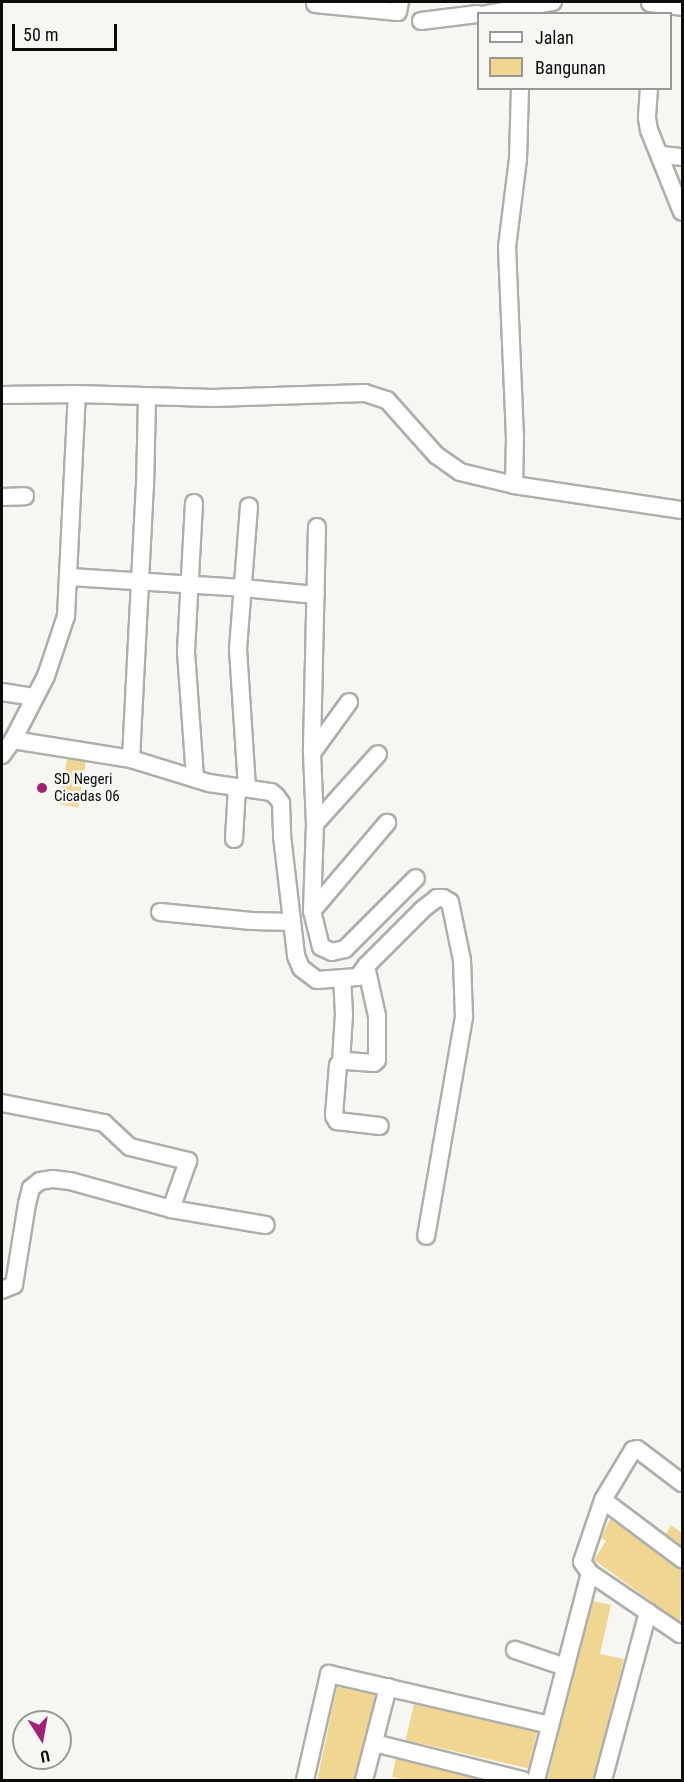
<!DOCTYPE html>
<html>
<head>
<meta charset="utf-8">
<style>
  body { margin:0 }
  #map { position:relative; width:684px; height:1782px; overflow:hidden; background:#f6f7f2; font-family:"Roboto Condensed",sans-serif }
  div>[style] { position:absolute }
  .building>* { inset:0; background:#f1d692; transform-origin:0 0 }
  .roads { filter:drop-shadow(2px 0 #aeaeaa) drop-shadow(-2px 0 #aeaeaa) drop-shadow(0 2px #aeaeaa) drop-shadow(0 -2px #aeaeaa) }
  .minor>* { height:16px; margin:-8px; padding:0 8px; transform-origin:8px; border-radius:8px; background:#fff }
  .dots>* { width:16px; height:16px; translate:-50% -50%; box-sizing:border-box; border:3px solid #f6f7f2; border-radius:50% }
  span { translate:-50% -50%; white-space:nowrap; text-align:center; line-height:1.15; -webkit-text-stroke:5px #f6f7f2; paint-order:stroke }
  .poi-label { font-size:15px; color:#0c0c0a }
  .left { translate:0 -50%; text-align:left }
  .frame { position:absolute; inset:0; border:3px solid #0c0c0a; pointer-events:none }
  .legend { position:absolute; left:477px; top:12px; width:195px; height:78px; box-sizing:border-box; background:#f6f7f2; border:2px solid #989995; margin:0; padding:8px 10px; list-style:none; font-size:18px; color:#0c0c0a }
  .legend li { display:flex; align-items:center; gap:12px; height:30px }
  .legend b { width:30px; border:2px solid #989995 }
  .north { position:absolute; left:12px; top:1710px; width:60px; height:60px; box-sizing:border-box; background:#f6f7f2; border:2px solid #989995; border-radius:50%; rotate:169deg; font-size:16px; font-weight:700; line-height:24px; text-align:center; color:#0c0c0a }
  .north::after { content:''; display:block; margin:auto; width:21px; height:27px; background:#a12275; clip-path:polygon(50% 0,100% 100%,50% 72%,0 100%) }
  .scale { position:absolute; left:12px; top:24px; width:105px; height:27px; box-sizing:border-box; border:3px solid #0c0c0a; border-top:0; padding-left:8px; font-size:18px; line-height:21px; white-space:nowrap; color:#0c0c0a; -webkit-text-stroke:4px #f6f7f2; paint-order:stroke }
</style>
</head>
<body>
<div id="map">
  <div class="building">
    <i style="left:67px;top:759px;width:19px;height:46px;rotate:9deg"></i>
    <i style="clip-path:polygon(610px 1519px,676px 1567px,682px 1569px,680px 1622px,594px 1560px,606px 1541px,601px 1538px)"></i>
    <i style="clip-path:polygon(671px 1525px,682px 1533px,682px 1546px,666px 1534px)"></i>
    <i style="clip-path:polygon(593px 1601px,611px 1605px,600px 1654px,624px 1659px,593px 1780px,547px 1780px)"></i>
    <i style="left:337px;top:1687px;width:39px;height:95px;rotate:12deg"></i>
    <i style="left:414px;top:1704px;width:126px;height:37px;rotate:13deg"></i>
    <i style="clip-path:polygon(396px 1759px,481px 1780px,408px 1780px,392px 1777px)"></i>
  </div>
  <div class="roads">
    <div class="minor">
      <i style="left:650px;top:3px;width:32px;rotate:7deg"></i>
      <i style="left:315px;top:4px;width:83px;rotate:5.5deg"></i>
      <i style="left:398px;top:12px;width:10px;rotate:-79deg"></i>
      <i style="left:486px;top:14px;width:68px;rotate:-10.2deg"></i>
      <i style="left:421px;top:21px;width:57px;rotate:-7deg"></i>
      <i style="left:649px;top:88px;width:30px;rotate:94deg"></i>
      <i style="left:647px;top:118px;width:12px;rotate:81deg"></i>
      <i style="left:649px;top:130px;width:88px;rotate:68.1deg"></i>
      <i style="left:662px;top:155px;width:20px;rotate:6deg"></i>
      <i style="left:2px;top:395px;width:75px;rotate:-0.8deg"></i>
      <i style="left:77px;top:394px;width:136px;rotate:1.7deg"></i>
      <i style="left:213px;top:398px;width:152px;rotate:-1.9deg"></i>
      <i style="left:365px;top:393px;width:23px;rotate:18deg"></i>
      <i style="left:387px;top:400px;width:74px;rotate:48.3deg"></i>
      <i style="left:436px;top:455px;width:29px;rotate:35deg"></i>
      <i style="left:460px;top:472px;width:56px;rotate:13.5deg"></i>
      <i style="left:514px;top:485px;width:170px;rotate:8.5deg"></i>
      <i style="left:514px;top:485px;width:47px;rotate:-88.8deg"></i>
      <i style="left:515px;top:438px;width:191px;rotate:-92.4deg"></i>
      <i style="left:507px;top:247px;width:89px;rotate:-82.9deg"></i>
      <i style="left:518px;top:159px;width:71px;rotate:-88.4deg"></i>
      <i style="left:2px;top:497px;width:23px;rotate:-2deg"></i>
      <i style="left:194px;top:503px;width:149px;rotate:93.1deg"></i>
      <i style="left:186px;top:652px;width:127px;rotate:85.9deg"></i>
      <i style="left:317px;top:527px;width:226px;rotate:91.3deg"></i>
      <i style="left:312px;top:753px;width:71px;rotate:87.6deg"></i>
      <i style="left:315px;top:824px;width:87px;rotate:92deg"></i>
      <i style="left:312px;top:911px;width:37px;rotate:76deg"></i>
      <i style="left:321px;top:947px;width:12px;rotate:24deg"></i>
      <i style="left:332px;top:952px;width:13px;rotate:-13deg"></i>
      <i style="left:345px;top:949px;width:100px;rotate:-45deg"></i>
      <i style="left:70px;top:577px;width:173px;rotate:3.6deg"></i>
      <i style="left:243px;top:588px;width:73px;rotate:5.5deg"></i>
      <i style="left:2px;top:692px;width:33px;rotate:9deg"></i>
      <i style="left:13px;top:740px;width:120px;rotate:9.1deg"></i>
      <i style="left:131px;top:759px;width:82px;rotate:17.1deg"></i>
      <i style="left:209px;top:783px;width:63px;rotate:8.3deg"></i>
      <i style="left:271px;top:792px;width:6px;rotate:39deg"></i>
      <i style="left:276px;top:796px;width:9px;rotate:54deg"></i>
      <i style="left:281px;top:803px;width:33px;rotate:88deg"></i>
      <i style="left:282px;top:836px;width:121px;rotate:83.3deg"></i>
      <i style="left:296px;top:956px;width:13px;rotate:67deg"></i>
      <i style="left:301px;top:968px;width:20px;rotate:37deg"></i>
      <i style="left:317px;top:980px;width:41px;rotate:-4.2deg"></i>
      <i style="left:358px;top:977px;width:14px;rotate:-54deg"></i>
      <i style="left:366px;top:966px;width:81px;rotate:-45deg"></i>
      <i style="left:423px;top:909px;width:18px;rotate:-38deg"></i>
      <i style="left:437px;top:898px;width:6px"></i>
      <i style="left:443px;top:898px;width:8px;rotate:30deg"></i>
      <i style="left:450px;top:902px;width:59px;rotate:78.3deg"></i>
      <i style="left:462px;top:960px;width:57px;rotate:88deg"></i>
      <i style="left:464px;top:1017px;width:222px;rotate:99.8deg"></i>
      <i style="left:312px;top:753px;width:63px;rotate:-54deg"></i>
      <i style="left:2px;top:755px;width:19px;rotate:-54deg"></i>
      <i style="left:13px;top:740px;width:72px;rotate:-62.7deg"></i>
      <i style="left:46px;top:676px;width:63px;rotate:-71.6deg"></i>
      <i style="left:66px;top:616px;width:222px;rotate:-87.2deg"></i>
      <i style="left:131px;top:759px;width:272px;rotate:-87.1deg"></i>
      <i style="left:145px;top:487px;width:90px;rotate:-88.7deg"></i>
      <i style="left:247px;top:788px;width:139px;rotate:-93.7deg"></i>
      <i style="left:238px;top:649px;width:143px;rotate:-85.6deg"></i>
      <i style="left:315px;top:824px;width:94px;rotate:-48deg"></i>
      <i style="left:234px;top:839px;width:52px;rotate:-86.7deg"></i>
      <i style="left:312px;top:911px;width:116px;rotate:-49.6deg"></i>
      <i style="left:160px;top:912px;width:92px;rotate:5.6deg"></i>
      <i style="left:252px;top:921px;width:40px;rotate:1.4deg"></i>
      <i style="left:366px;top:966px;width:51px;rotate:77.6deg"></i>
      <i style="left:377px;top:1016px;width:44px;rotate:90deg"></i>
      <i style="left:377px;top:1060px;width:4px;rotate:135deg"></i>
      <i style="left:374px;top:1063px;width:31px;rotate:-176deg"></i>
      <i style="left:343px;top:1061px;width:6px;rotate:141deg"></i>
      <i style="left:338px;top:1065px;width:51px;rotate:94.5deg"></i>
      <i style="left:334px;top:1116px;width:6px;rotate:59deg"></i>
      <i style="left:337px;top:1121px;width:43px;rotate:6.6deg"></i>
      <i style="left:341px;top:1062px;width:48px;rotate:-86.4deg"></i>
      <i style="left:344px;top:1014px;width:34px;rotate:-93deg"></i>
      <i style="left:2px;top:1103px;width:104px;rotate:11.1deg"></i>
      <i style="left:104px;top:1123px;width:35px;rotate:43deg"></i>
      <i style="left:130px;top:1147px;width:60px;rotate:13.6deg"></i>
      <i style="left:188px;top:1161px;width:51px;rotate:109.5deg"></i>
      <i style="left:2px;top:1290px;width:13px;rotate:-23deg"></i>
      <i style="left:14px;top:1285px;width:82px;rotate:-80.9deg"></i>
      <i style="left:27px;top:1204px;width:16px;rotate:-76deg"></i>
      <i style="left:31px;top:1188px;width:11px;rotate:-38deg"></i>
      <i style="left:40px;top:1181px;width:13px;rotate:-9deg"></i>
      <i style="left:53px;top:1179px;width:17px;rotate:7deg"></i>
      <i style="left:70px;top:1181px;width:105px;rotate:15.5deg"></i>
      <i style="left:171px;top:1209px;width:96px;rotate:9.6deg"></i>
      <i style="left:682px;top:1483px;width:56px;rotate:-142.9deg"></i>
      <i style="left:637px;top:1449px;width:4px;rotate:166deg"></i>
      <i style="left:633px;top:1450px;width:58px;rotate:121deg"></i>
      <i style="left:603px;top:1500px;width:65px;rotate:108.7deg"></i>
      <i style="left:582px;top:1562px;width:14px;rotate:54deg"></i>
      <i style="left:590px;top:1573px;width:109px;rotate:34.1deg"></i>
      <i style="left:680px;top:1634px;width:2px"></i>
      <i style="left:603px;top:1500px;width:99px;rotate:36.8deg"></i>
      <i style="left:515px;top:1650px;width:53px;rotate:18.8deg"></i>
      <i style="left:374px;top:1743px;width:153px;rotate:14deg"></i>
      <i style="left:305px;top:1780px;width:109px;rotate:-77.2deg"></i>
      <i style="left:329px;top:1674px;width:227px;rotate:13deg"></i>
      <i style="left:364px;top:1780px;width:96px;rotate:-75.5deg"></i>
      <i style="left:536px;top:1780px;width:214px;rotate:-75.4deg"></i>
      <i style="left:603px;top:1780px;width:174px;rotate:-75deg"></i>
    </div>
  </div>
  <div class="dots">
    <i style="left:42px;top:788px;background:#a12275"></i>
  </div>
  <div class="poi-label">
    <span class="left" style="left:54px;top:788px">SD Negeri<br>Cicadas 06</span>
  </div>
  <div class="frame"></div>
  <ul class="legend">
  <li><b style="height:8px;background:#fff"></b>Jalan</li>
  <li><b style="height:16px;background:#f1d692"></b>Bangunan</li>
  </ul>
  <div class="north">U</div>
  <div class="scale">50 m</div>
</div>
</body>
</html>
